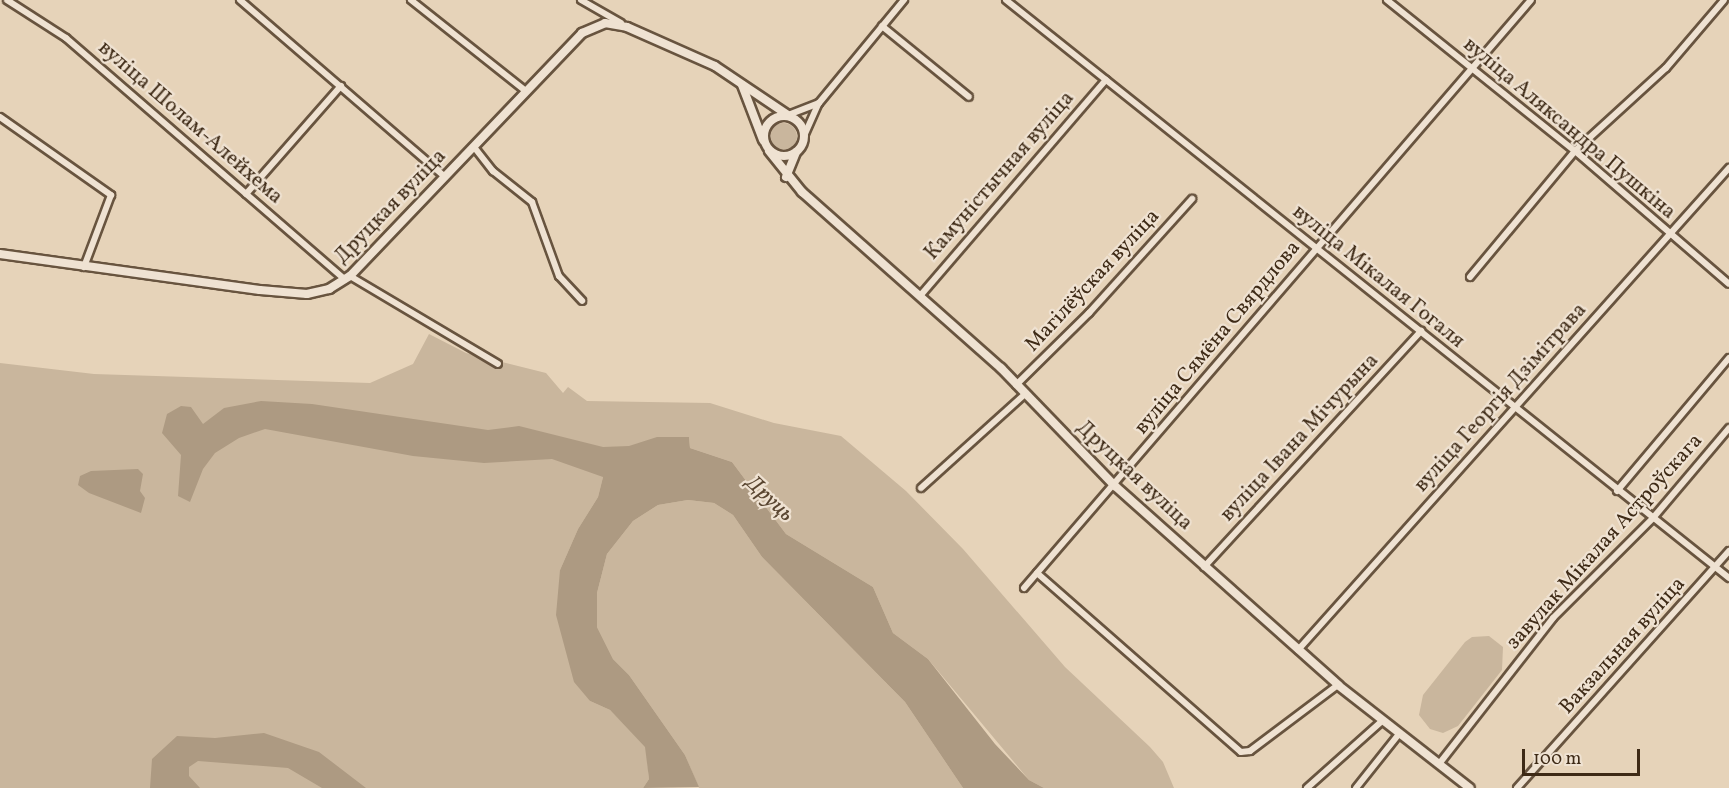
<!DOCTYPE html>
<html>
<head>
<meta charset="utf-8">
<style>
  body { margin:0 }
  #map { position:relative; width:1729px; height:788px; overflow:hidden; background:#e6d3b9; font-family:Vollkorn,serif }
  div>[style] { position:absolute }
  .green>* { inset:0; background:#c9b69d }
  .round { border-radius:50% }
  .water>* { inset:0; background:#ad9a82 }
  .roads { filter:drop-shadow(2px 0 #68543f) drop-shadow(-2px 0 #68543f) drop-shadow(0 2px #68543f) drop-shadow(0 -2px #68543f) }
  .minor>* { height:6px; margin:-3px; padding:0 3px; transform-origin:3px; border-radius:3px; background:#efe2d2 }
  .secondary>* { height:8px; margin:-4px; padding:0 4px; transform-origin:4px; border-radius:4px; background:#efe2d2 }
  .secondary>.ring { margin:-4px; padding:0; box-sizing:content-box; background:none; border:8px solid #efe2d2; border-radius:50% }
  span { translate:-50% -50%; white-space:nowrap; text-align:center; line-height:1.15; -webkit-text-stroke:4.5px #efe2d2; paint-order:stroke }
  .street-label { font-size:21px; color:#3e2a16 }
  .water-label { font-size:22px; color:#5a4631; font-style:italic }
  .scale { position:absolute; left:1522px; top:749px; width:118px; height:27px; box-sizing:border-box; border:3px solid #3e2a16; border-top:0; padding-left:8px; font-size:18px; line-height:21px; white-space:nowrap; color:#3e2a16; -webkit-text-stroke:4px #efe2d2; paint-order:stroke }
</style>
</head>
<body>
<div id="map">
  <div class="green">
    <i class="round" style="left:769px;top:123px;width:28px;height:28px"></i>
    <i style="clip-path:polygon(429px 334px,466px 353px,546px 373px,563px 393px,568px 387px,587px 401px,710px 403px,774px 423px,841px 436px,906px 491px,963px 549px,1065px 667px,1150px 747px,1163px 762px,1174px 788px,1044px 788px,1029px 780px,928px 659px,893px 633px,873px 587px,786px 534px,732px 462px,690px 448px,689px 437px,603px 477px,598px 497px,578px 529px,560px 570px,590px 701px,610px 710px,646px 747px,649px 779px,643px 788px,0 788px,0 363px,94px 374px,370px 383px,413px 364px)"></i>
    <i style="clip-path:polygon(688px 500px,714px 503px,733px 515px,762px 557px,905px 702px,963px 788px,699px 788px,685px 755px,629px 675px,613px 659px,597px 627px,597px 593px,607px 554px,633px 521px,658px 505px)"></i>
    <i style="clip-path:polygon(1489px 636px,1503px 647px,1502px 670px,1458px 726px,1443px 733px,1430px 729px,1419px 715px,1423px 695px,1465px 642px,1472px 637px)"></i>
  </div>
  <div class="water">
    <i style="clip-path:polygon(261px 401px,312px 404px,488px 430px,519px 426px,603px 447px,629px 446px,657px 437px,689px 437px,690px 448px,732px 462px,786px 534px,873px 587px,893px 633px,928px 659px,995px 744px,1029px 780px,1044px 788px,963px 788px,905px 702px,762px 557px,733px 515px,714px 503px,688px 500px,658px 505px,633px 521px,607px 554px,597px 593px,597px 627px,613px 659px,629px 675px,685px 755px,699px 787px,643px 788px,649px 779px,645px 747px,610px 710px,590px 701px,574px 682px,556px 615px,560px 570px,578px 529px,598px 497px,603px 477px,552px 459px,484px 463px,413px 456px,265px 429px,239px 438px,215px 453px,203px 469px,190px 502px,178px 496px,181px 455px,162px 433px,167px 414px,181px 406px,191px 407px,203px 424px,224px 408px)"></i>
    <i style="clip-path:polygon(138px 469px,143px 474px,140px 491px,145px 498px,141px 513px,89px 493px,78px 485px,80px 476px,91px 471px)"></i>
    <i style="clip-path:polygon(264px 733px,319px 752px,366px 788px,322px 788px,288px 768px,198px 761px,189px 767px,189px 776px,200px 788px,150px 788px,152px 759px,177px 736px,215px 738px)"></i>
  </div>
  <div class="roads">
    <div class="minor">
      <i style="left:7px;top:0;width:70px;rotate:32.8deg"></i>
      <i style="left:66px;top:38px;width:369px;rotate:40.9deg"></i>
      <i style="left:240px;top:0;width:271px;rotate:40.8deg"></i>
      <i style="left:411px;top:0;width:147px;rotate:38.4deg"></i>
      <i style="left:581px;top:0;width:46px;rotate:29.9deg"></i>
      <i style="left:1006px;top:0;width:926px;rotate:38.64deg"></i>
      <i style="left:1387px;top:0;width:241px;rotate:38.8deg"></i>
      <i style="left:1575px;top:151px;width:203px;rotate:40.8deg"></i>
      <i style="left:882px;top:26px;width:112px;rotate:39.2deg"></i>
      <i style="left:788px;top:115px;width:33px;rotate:-21deg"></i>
      <i style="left:0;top:117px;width:136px;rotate:35.1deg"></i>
      <i style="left:111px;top:195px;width:77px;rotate:110.6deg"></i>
      <i style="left:804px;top:136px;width:36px;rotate:-66deg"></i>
      <i style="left:819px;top:103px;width:134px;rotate:-50.5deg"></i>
      <i style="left:474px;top:147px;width:31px;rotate:52deg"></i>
      <i style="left:493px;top:171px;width:50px;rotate:38.5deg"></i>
      <i style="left:532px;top:202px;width:79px;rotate:70deg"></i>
      <i style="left:559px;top:276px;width:34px;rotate:47deg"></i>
      <i style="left:246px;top:194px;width:144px;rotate:-48.7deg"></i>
      <i style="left:350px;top:276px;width:172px;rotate:30.7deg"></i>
      <i style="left:1470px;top:277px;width:164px;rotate:-50.2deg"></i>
      <i style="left:1575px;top:151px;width:123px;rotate:-42.4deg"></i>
      <i style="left:1666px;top:68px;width:89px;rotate:-49.5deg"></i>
      <i style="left:920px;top:296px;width:285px;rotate:-49.3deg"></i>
      <i style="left:1016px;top:385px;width:103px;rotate:-44.6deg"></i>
      <i style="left:1089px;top:313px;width:154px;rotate:-47.9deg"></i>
      <i style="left:921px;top:488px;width:140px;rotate:-42.1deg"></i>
      <i style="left:1617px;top:491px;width:174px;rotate:-49.9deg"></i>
      <i style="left:1204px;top:567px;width:321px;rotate:-47.4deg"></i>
      <i style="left:1037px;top:573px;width:271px;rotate:41.3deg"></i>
      <i style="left:1241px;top:752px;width:9px;rotate:-6deg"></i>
      <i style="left:1250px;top:751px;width:110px;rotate:-36.9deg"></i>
      <i style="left:1024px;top:588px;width:776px;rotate:-49.23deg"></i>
      <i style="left:1298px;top:650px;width:647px;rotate:-48.2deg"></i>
      <i style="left:1439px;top:764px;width:185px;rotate:-52deg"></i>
      <i style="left:1553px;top:618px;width:141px;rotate:-45deg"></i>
      <i style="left:1653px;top:518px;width:118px;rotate:-49.8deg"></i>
      <i style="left:1307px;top:788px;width:101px;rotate:-41.8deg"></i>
      <i style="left:1356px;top:788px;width:69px;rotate:-51.5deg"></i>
      <i style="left:1517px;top:788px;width:318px;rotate:-48.2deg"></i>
    </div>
    <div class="secondary">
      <i style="left:742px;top:85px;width:59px;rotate:69.1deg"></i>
      <i class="ring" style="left:764px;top:116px;width:32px;height:32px"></i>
      <i style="left:769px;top:151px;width:53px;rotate:51.2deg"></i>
      <i style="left:802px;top:192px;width:266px;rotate:41.5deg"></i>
      <i style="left:1001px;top:368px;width:164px;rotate:46deg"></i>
      <i style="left:1115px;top:486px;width:299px;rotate:41.7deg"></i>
      <i style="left:1338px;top:685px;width:167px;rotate:38deg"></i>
      <i style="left:786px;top:177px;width:27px;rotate:-68deg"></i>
      <i style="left:0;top:254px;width:262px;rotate:7.9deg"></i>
      <i style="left:260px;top:290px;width:47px;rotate:4.9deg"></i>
      <i style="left:307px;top:294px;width:23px;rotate:-13deg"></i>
      <i style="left:329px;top:289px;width:25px;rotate:-32deg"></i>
      <i style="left:350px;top:276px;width:336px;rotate:-46.3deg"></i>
      <i style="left:582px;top:33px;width:25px;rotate:-23deg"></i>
      <i style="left:605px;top:23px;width:22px;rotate:10deg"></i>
      <i style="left:627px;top:27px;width:96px;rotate:23.9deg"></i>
      <i style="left:715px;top:66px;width:88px;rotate:33.9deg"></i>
    </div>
  </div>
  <div class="street-label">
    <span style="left:190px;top:123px;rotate:41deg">вуліца Шолам-Алейхема</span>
    <span style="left:1569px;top:129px;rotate:40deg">вуліца Аляксандра Пушкіна</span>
    <span style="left:1000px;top:176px;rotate:-49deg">Камуністычная вуліца</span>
    <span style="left:391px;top:207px;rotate:-46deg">Друцкая вуліца</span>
    <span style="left:1378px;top:277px;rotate:39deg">вуліца Мікалая Гогаля</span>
    <span style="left:1093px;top:281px;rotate:-47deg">Магілёўская вуліца</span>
    <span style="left:1218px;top:338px;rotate:-50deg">вуліца Сямёна Свярдлова</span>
    <span style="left:1501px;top:398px;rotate:-48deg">вуліца Георгія Дзімітрава</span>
    <span style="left:1300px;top:438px;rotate:-47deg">вуліца Івана Мічурына</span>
    <span style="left:1134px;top:476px;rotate:43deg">Друцкая вуліца</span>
    <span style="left:1605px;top:542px;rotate:-48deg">завулак Мікалая Астроўскага</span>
    <span style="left:1623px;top:646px;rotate:-48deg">Вакзальная вуліца</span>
  </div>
  <div class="water-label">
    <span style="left:769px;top:499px;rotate:43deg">Друць</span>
  </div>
  <div class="scale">100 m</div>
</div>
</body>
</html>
